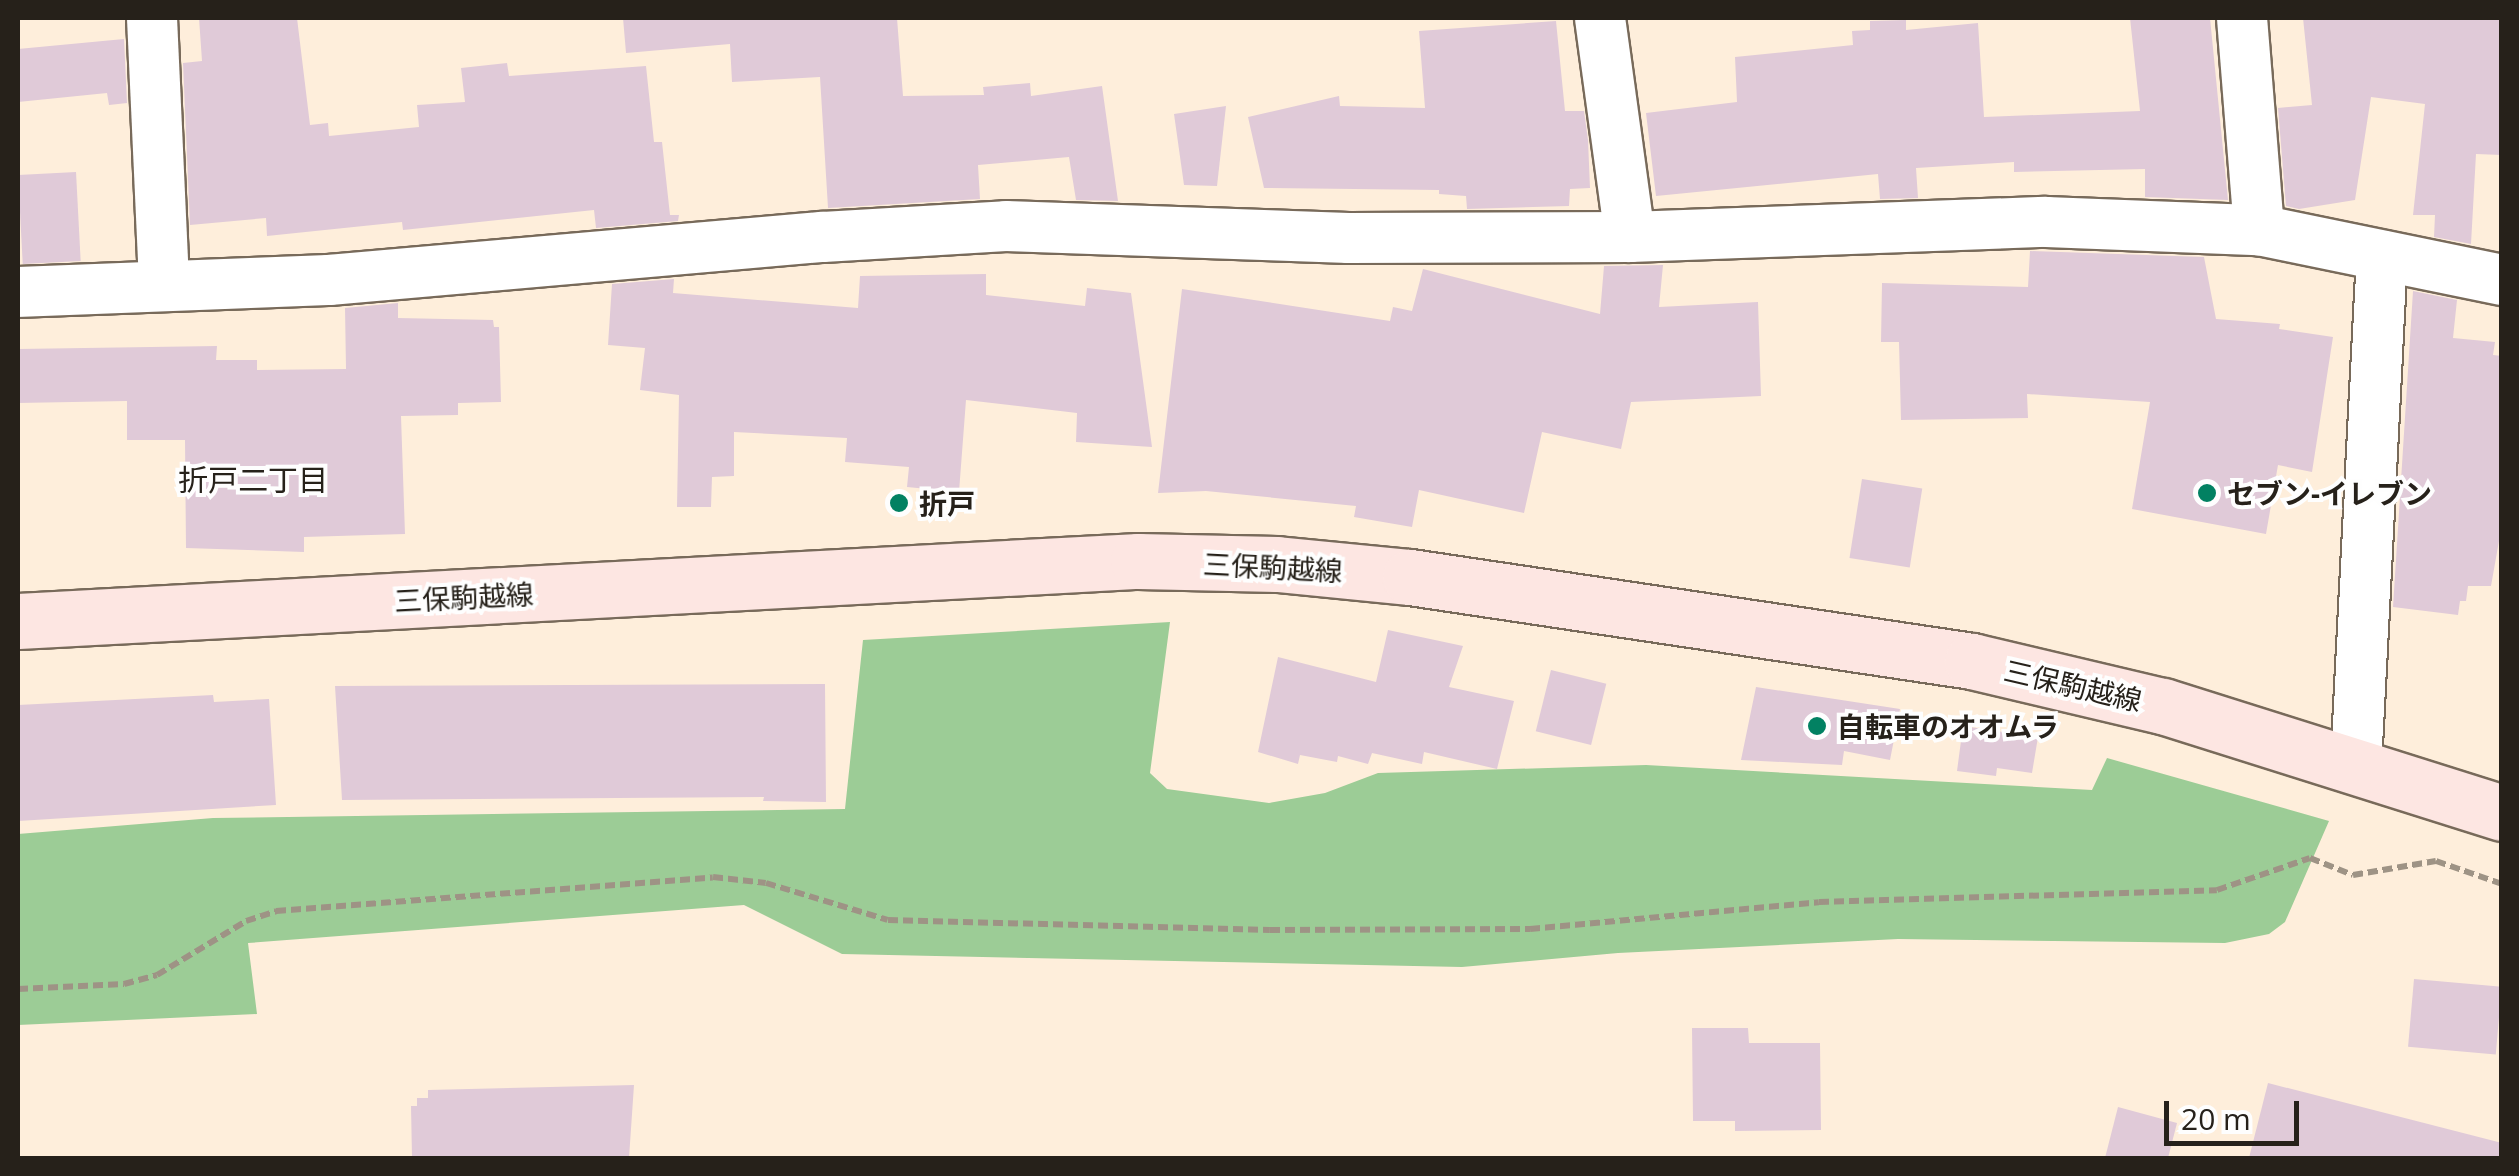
<!DOCTYPE html>
<html>
<head>
<meta charset="utf-8">
<style>
  body { margin:0 }
  #map { position:relative; width:2519px; height:1176px; overflow:hidden; background:#feeedb; font-family:"Open Sans","Noto Sans JP",sans-serif }
  div>[style] { position:absolute }
  .green>* { inset:0; background:#9ccc96 }
  .building>* { inset:0; background:#e0cad8; transform-origin:0 0 }
  .path>* { height:6px; margin-top:-3px; transform-origin:0; background:repeating-linear-gradient(90deg,#9e9385 0 10px,transparent 0 15px) }
  .roads { filter:drop-shadow(2px 0 #786a5a) drop-shadow(-2px 0 #786a5a) drop-shadow(0 2px #786a5a) drop-shadow(0 -2px #786a5a) }
  .street>* { height:50px; margin:-25px; padding:0 25px; transform-origin:25px; border-radius:25px; background:#fff }
  .secondary>* { height:55px; margin:-27.5px; padding:0 27.5px; transform-origin:27.5px; border-radius:27.5px; background:#fde6e2 }
  .dots>* { width:28px; height:28px; translate:-50% -50%; box-sizing:border-box; border:5px solid #fefefe; border-radius:50% }
  span { translate:-50% -50%; white-space:nowrap; text-align:center; line-height:1.15; -webkit-text-stroke:8px #fefefe; paint-order:stroke }
  .poi-label { font-size:28px; color:#26211a; font-weight:700 }
  .left { translate:0 -50%; text-align:left }
  .street-label { font-size:28px; color:#26211a }
  .neighbourhood-label { font-size:30px; color:#26211a }
  .frame { position:absolute; inset:0; border:20px solid #26211a; pointer-events:none }
  .scale { position:absolute; left:2164px; top:1101px; width:135px; height:45px; box-sizing:border-box; border:5px solid #26211a; border-top:0; padding-left:12px; font-size:30px; line-height:35px; white-space:nowrap; color:#26211a; -webkit-text-stroke:8px #fefefe; paint-order:stroke }
</style>
</head>
<body>
<div id="map">
  <div class="green">
    <i style="clip-path:polygon(1170px 622px,1150px 773px,1167px 789px,1269px 803px,1325px 793px,1378px 773px,1646px 765px,2092px 790px,2107px 758px,2329px 821px,2285px 922px,2269px 934px,2225px 943px,1898px 939px,1618px 953px,1462px 967px,842px 954px,744px 905px,248px 943px,257px 1014px,18px 1025px,18px 834px,213px 818px,845px 809px,863px 640px)"></i>
  </div>
  <div class="building">
    <i style="clip-path:polygon(199px 18px,297px 18px,310px 125px,328px 123px,329px 136px,419px 127px,417px 105px,465px 102px,461px 68px,507px 63px,509px 76px,646px 66px,654px 142px,662px 142px,670px 215px,679px 215px,678px 221px,596px 228px,594px 210px,403px 230px,402px 222px,267px 236px,266px 218px,190px 225px,183px 63px,202px 61px)"></i>
    <i style="clip-path:polygon(623px 18px,897px 18px,903px 96px,984px 95px,983px 87px,1030px 83px,1031px 96px,1102px 86px,1118px 201px,1076px 200px,1069px 157px,978px 165px,980px 199px,828px 208px,820px 77px,732px 82px,730px 44px,626px 53px)"></i>
    <i style="clip-path:polygon(2130px 18px,2210px 18px,2228px 200px,2145px 197px,2145px 169px,2014px 172px,2014px 162px,1916px 168px,1918px 198px,1880px 199px,1878px 174px,1656px 196px,1646px 113px,1737px 102px,1735px 57px,1853px 45px,1852px 31px,1870px 30px,1870px 21px,1906px 20px,1906px 30px,1978px 23px,1984px 117px,2140px 111px)"></i>
    <i style="clip-path:polygon(2303px 18px,2502px 18px,2502px 155px,2476px 154px,2471px 244px,2434px 237px,2435px 215px,2413px 215px,2425px 104px,2371px 97px,2355px 200px,2299px 209px,2286px 206px,2278px 108px,2312px 105px)"></i>
    <i style="clip-path:polygon(1556px 21px,1565px 111px,1584px 111px,1588px 140px,1590px 188px,1570px 189px,1569px 206px,1467px 209px,1466px 196px,1439px 194px,1439px 190px,1264px 188px,1248px 117px,1339px 96px,1340px 106px,1425px 108px,1419px 31px)"></i>
    <i style="clip-path:polygon(124px 39px,127px 103px,109px 105px,107px 93px,18px 102px,18px 49px)"></i>
    <i style="clip-path:polygon(1226px 106px,1217px 186px,1184px 185px,1174px 114px)"></i>
    <i style="left:76px;top:172px;width:89px;height:58px;rotate:87deg"></i>
    <i style="clip-path:polygon(2030px 251px,2204px 257px,2216px 319px,2280px 324px,2279px 329px,2333px 337px,2312px 472px,2278px 465px,2266px 534px,2132px 509px,2150px 402px,2027px 394px,2028px 418px,1901px 420px,1899px 342px,1881px 342px,1882px 283px,2028px 287px)"></i>
    <i style="clip-path:polygon(1663px 265px,1659px 307px,1758px 302px,1761px 396px,1631px 402px,1621px 449px,1542px 432px,1524px 513px,1419px 490px,1412px 527px,1354px 517px,1356px 506px,1206px 491px,1158px 493px,1182px 289px,1390px 321px,1393px 307px,1412px 311px,1423px 269px,1600px 314px,1604px 266px)"></i>
    <i style="clip-path:polygon(986px 274px,986px 295px,1085px 306px,1087px 288px,1131px 293px,1152px 447px,1076px 442px,1077px 413px,966px 400px,959px 492px,907px 487px,909px 467px,845px 462px,847px 438px,734px 432px,734px 476px,712px 477px,711px 507px,677px 507px,679px 395px,640px 390px,645px 348px,608px 345px,612px 284px,674px 279px,673px 293px,858px 308px,860px 276px)"></i>
    <i style="clip-path:polygon(2413px 291px,2457px 300px,2453px 338px,2495px 342px,2493px 355px,2502px 356px,2502px 524px,2491px 586px,2468px 586px,2466px 601px,2460px 601px,2458px 615px,2393px 607px)"></i>
    <i style="clip-path:polygon(398px 303px,398px 318px,493px 320px,494px 327px,499px 327px,501px 402px,458px 403px,458px 415px,401px 416px,405px 534px,304px 537px,304px 552px,186px 548px,185px 440px,127px 440px,127px 401px,18px 403px,18px 349px,217px 346px,216px 360px,257px 360px,257px 370px,346px 369px,345px 308px)"></i>
    <i style="left:1862px;top:479px;width:61px;height:80px;rotate:9deg"></i>
    <i style="clip-path:polygon(1388px 630px,1463px 646px,1449px 687px,1514px 701px,1497px 769px,1424px 752px,1422px 764px,1372px 753px,1368px 764px,1338px 756px,1337px 762px,1300px 755px,1298px 764px,1258px 752px,1278px 657px,1376px 682px)"></i>
    <i style="left:1551px;top:670px;width:57px;height:63px;rotate:14deg"></i>
    <i style="clip-path:polygon(825px 684px,826px 802px,763px 801px,764px 797px,342px 800px,335px 686px)"></i>
    <i style="clip-path:polygon(1756px 687px,1900px 709px,1890px 760px,1844px 751px,1842px 765px,1741px 760px)"></i>
    <i style="clip-path:polygon(213px 695px,214px 702px,269px 699px,276px 805px,18px 821px,18px 705px)"></i>
    <i style="clip-path:polygon(1963px 726px,2038px 737px,2032px 773px,1997px 768px,1996px 776px,1957px 771px)"></i>
    <i style="left:2414px;top:979px;width:88px;height:68px;rotate:5deg"></i>
    <i style="clip-path:polygon(1692px 1028px,1748px 1028px,1749px 1043px,1820px 1043px,1821px 1130px,1735px 1131px,1735px 1121px,1693px 1121px)"></i>
    <i style="clip-path:polygon(2268px 1083px,2502px 1143px,2502px 1158px,2249px 1158px)"></i>
    <i style="clip-path:polygon(634px 1085px,629px 1158px,412px 1158px,411px 1106px,417px 1106px,417px 1098px,428px 1098px,428px 1090px)"></i>
    <i style="clip-path:polygon(2118px 1107px,2177px 1123px,2168px 1158px,2105px 1158px)"></i>
  </div>
  <div class="path">
    <i style="left:18px;top:989px;width:106px;rotate:-2.7deg"></i>
    <i style="left:124px;top:984px;width:34px;rotate:-15deg"></i>
    <i style="left:157px;top:975px;width:104px;rotate:-31.2deg"></i>
    <i style="left:246px;top:921px;width:32px;rotate:-18deg"></i>
    <i style="left:276px;top:911px;width:438px;rotate:-4.4deg"></i>
    <i style="left:713px;top:877px;width:53px;rotate:6.5deg"></i>
    <i style="left:766px;top:883px;width:127px;rotate:16.9deg"></i>
    <i style="left:888px;top:920px;width:382px;rotate:1.5deg"></i>
    <i style="left:1270px;top:930px;width:260px;rotate:-0.2deg"></i>
    <i style="left:1530px;top:929px;width:290px;rotate:-5.3deg"></i>
    <i style="left:1819px;top:902px;width:398px;rotate:-1.7deg"></i>
    <i style="left:2217px;top:890px;width:98px;rotate:-19deg"></i>
    <i style="left:2310px;top:858px;width:46px;rotate:21.6deg"></i>
    <i style="left:2353px;top:875px;width:84px;rotate:-9.6deg"></i>
    <i style="left:2436px;top:861px;width:70px;rotate:19.2deg"></i>
  </div>
  <div class="roads">
    <div class="street">
      <i style="left:152px;top:18px;width:268px;rotate:87.4deg"></i>
      <i style="left:1600px;top:18px;width:221px;rotate:82.2deg"></i>
      <i style="left:2242px;top:18px;width:213px;rotate:85.4deg"></i>
      <i style="left:18px;top:292px;width:311px;rotate:-2.2deg"></i>
      <i style="left:329px;top:280px;width:496px;rotate:-5deg"></i>
      <i style="left:823px;top:237px;width:183px;rotate:-3.4deg"></i>
      <i style="left:1006px;top:226px;width:343px;rotate:2deg"></i>
      <i style="left:1349px;top:238px;width:281px;rotate:-0.2deg"></i>
      <i style="left:1630px;top:237px;width:416px;rotate:-2.1deg"></i>
      <i style="left:2046px;top:222px;width:213px;rotate:2.2deg"></i>
      <i style="left:2259px;top:230px;width:248px;rotate:11.6deg"></i>
      <i style="left:2356px;top:765px;width:510px;rotate:-87.08deg"></i>
    </div>
    <div class="secondary">
      <i style="left:18px;top:621px;width:1122px;rotate:-3.07deg"></i>
      <i style="left:1138px;top:561px;width:139px;rotate:1.2deg"></i>
      <i style="left:1277px;top:564px;width:134px;rotate:5.6deg"></i>
      <i style="left:1410px;top:577px;width:568px;rotate:8.5deg"></i>
      <i style="left:1972px;top:661px;width:196px;rotate:13.3deg"></i>
      <i style="left:2163px;top:706px;width:355px;rotate:17.5deg"></i>
    </div>
  </div>
  <div class="dots">
    <i style="left:2207px;top:493px;background:#028162"></i>
    <i style="left:899px;top:503px;background:#028162"></i>
    <i style="left:1817px;top:726px;background:#028162"></i>
  </div>
  <div class="poi-label">
    <span class="left" style="left:2227px;top:493px">セブン-イレブン</span>
    <span class="left" style="left:919px;top:503px">折戸</span>
    <span class="left" style="left:1837px;top:726px">自転車のオオムラ</span>
  </div>
  <div class="street-label">
    <span style="left:1273px;top:567px;rotate:3deg">三保駒越線</span>
    <span style="left:464px;top:597px;rotate:-3deg">三保駒越線</span>
    <span style="left:2073px;top:685px;rotate:13deg">三保駒越線</span>
  </div>
  <div class="neighbourhood-label">
    <span style="left:253px;top:480px">折戸二丁目</span>
  </div>
  <div class="frame"></div>
  <div class="scale">20 m</div>
</div>
</body>
</html>
